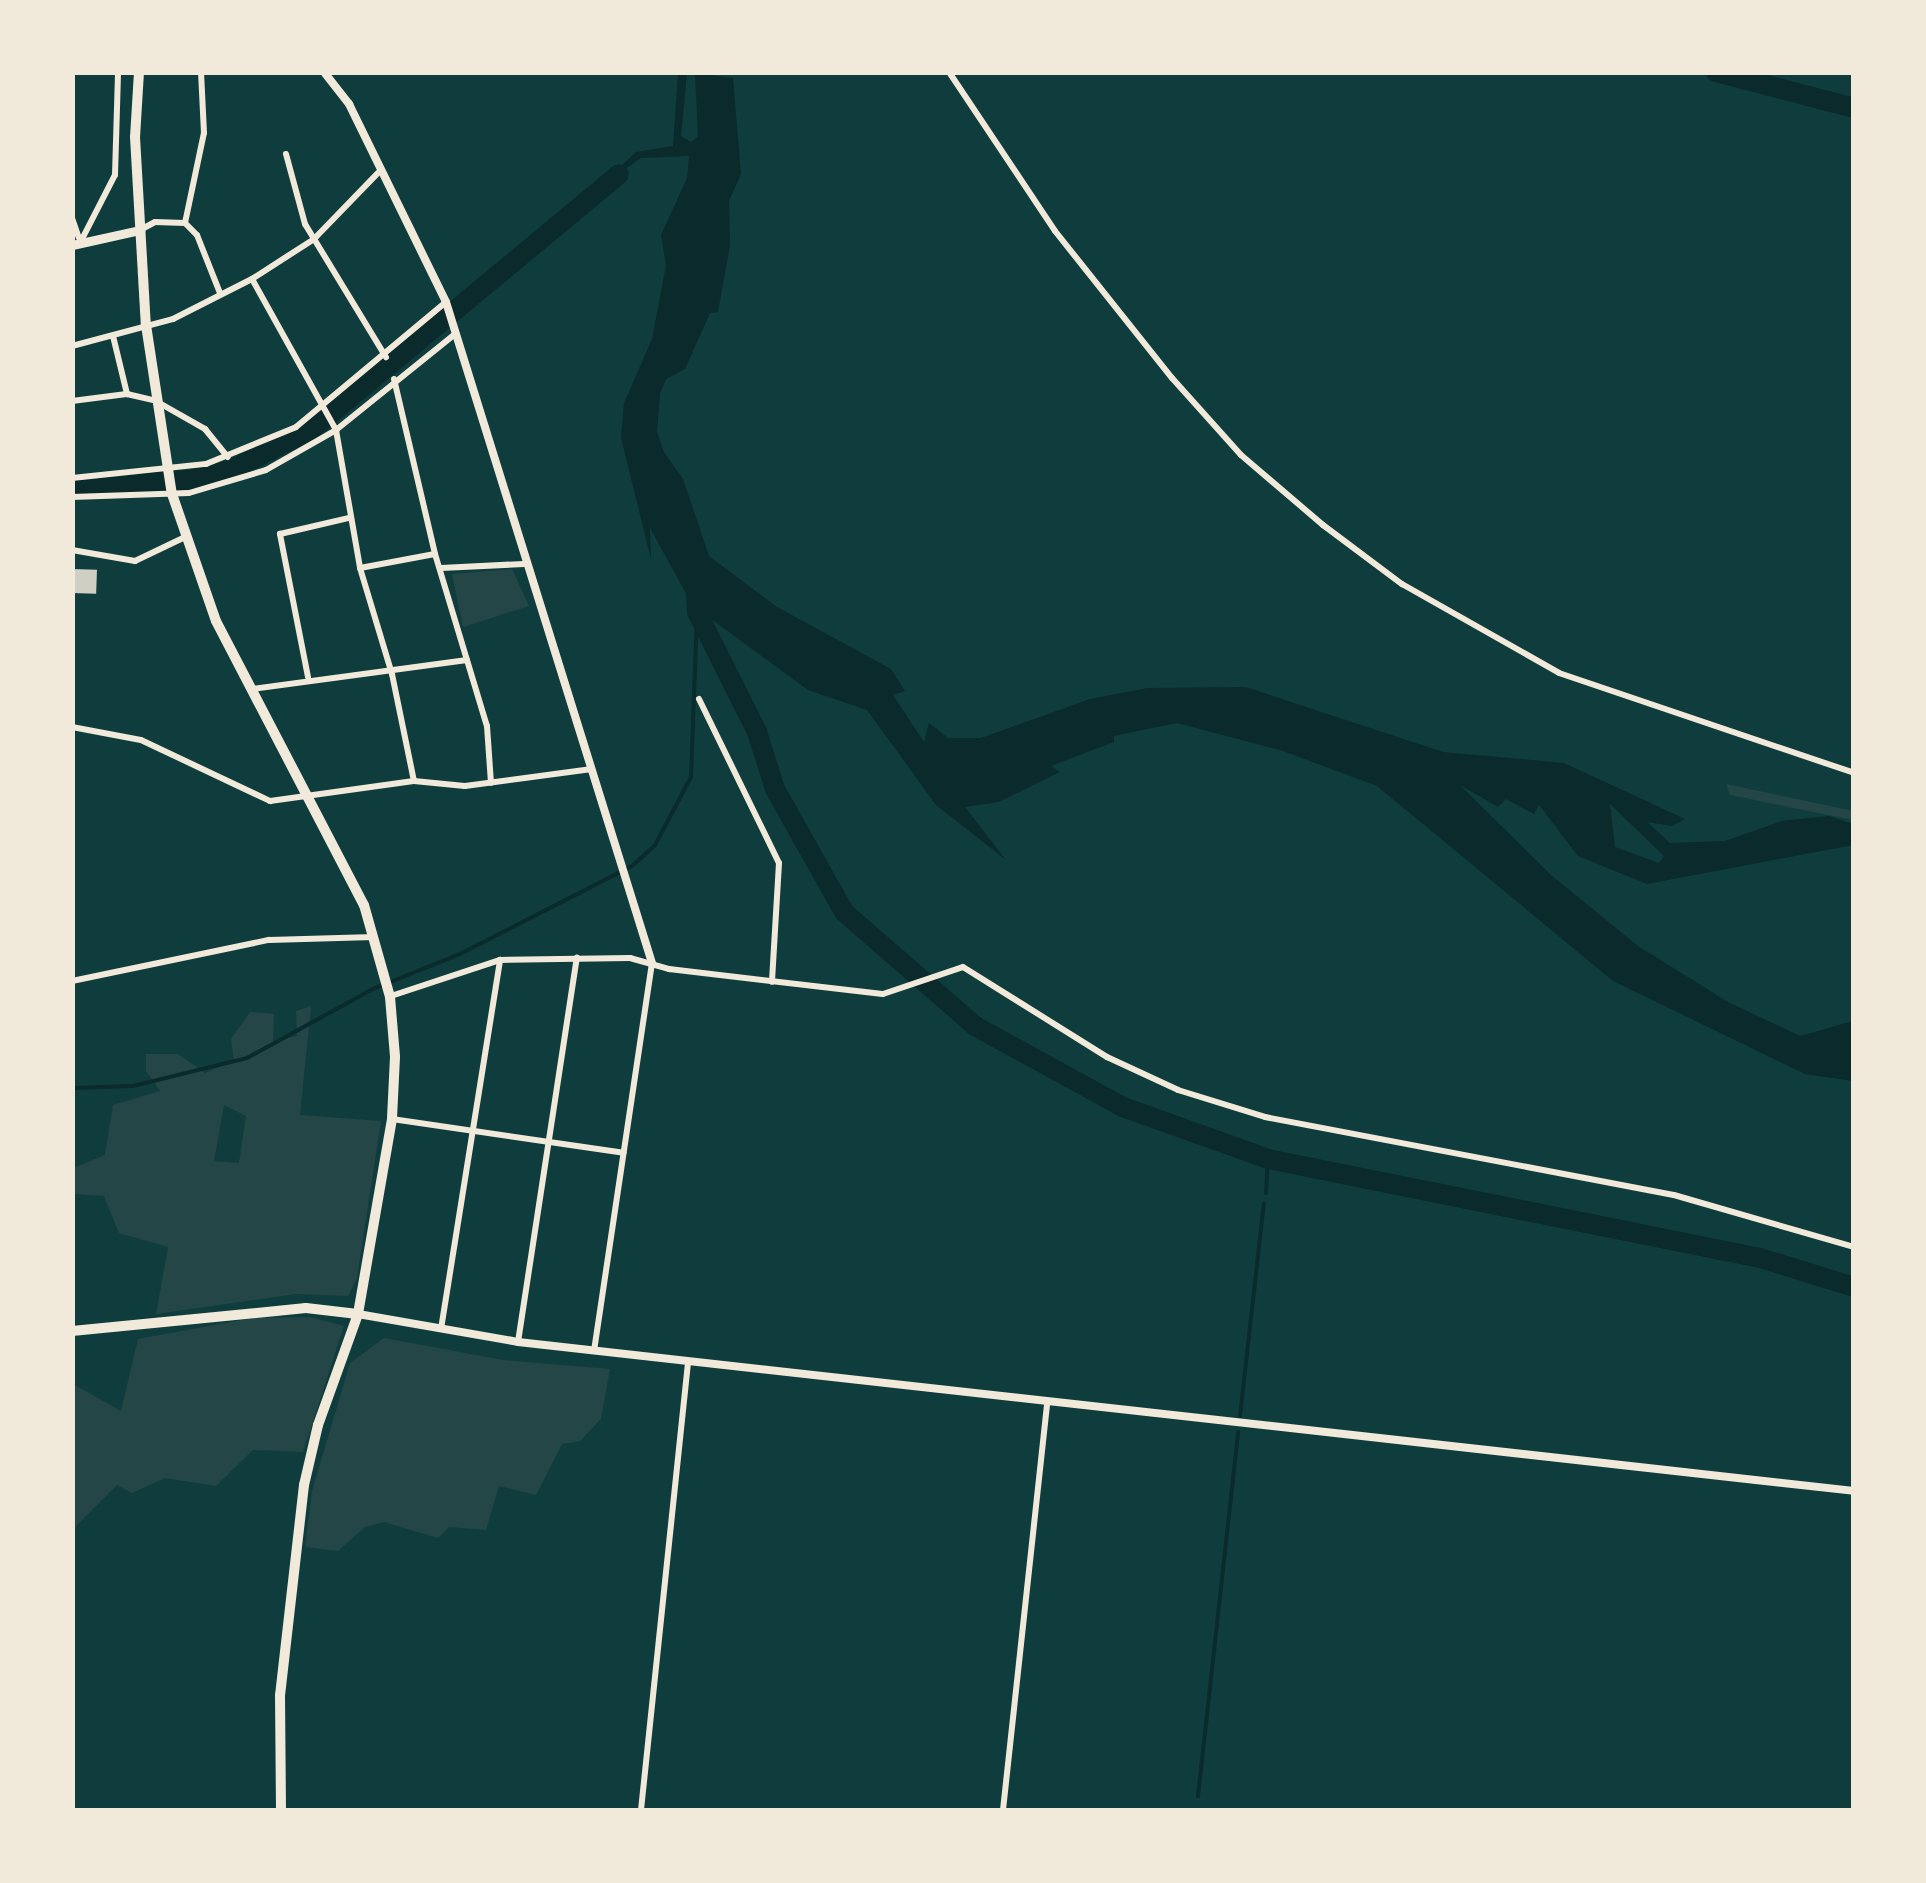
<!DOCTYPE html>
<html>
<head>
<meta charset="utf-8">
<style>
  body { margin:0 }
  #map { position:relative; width:1926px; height:1883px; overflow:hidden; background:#0f3d3e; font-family:Poppins,sans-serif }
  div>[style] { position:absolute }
  .green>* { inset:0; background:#244646 }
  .water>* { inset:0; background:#0a2a2b }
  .stream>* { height:4px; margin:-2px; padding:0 2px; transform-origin:2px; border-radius:2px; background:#0a2a2b }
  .river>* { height:20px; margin:-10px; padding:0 10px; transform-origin:10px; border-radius:10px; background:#0a2a2b }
  .building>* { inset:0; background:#cfcfc3; transform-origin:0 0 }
  .minor>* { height:6px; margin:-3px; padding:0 3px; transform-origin:3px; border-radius:3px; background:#f1e9da }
  .tertiary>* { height:8px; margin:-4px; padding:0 4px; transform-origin:4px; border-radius:4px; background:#f1e9da }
  .secondary>* { height:9px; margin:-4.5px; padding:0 4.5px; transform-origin:4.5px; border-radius:4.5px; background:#f1e9da }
  .primary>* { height:10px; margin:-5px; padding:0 5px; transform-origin:5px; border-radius:5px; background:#f1e9da }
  span { translate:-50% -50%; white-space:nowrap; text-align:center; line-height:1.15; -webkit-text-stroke:9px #f1e9da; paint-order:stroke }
  .frame { position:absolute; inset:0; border:75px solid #f1e9da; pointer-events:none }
</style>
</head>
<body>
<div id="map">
  <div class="green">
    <i style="clip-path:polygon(512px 569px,529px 606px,463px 627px,452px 574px)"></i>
    <i style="clip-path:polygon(1726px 784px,1853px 811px,1853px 820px,1730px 795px)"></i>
    <i style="clip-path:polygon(evenodd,311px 1006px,300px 1115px,381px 1121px,357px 1278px,348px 1296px,296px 1294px,156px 1314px,168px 1247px,119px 1233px,104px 1196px,73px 1194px,73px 1168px,105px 1155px,113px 1105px,160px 1091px,146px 1071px,146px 1054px,178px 1054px,205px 1073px,234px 1060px,231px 1039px,250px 1012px,274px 1014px,273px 1041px,297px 1036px,296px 1011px,311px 1006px,224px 1105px,246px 1116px,239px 1163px,214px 1161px,224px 1105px)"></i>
    <i style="clip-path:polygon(310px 1317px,344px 1326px,303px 1452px,253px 1450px,216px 1486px,165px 1478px,132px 1493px,117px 1485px,73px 1529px,73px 1384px,121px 1411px,138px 1339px,253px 1318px)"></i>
    <i style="clip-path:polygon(384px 1338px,503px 1360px,610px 1369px,601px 1419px,580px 1441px,562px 1444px,536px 1495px,499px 1486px,486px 1530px,449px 1527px,438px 1538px,384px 1522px,365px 1527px,338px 1551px,305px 1547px,312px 1491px,350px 1363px)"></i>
  </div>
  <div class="water">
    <i style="clip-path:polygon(evenodd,678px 73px,687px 73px,681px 136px,691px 142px,698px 137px,695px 73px,733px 78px,741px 174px,729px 201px,730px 245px,718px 312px,710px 313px,685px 369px,666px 379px,660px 394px,657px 432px,664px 452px,683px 479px,709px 556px,777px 607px,891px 669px,905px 691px,893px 695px,924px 742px,929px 723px,948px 738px,981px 738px,1090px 699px,1147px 688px,1246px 687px,1443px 752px,1564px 763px,1685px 819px,1672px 826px,1647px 822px,1670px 843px,1725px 841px,1782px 821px,1829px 816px,1853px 824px,1853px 845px,1647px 884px,1578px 856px,1539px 805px,1534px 814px,1506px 799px,1498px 807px,1460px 785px,1551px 875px,1638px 946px,1728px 1002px,1800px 1036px,1853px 1021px,1853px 1081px,1805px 1074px,1613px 981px,1377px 786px,1283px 751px,1177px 723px,1114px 736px,1114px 742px,1051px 766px,1060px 772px,999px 802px,965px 807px,1006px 860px,936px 805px,867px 710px,808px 690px,710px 618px,732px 677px,650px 528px,651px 559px,621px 438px,624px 403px,652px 339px,666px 265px,661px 235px,687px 178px,689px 156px,641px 158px,596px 190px,636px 152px,673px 146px,678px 73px,1610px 804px,1664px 856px,1659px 863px,1615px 847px,1610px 804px)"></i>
  </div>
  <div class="stream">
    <i style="left:72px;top:1088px;width:61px;rotate:-1.9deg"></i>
    <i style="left:133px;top:1086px;width:117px;rotate:-13.8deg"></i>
    <i style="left:247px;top:1058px;width:144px;rotate:-28.7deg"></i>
    <i style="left:373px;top:989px;width:94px;rotate:-21.9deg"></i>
    <i style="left:460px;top:954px;width:193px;rotate:-27.1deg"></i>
    <i style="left:632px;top:866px;width:31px;rotate:-42deg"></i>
    <i style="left:655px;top:845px;width:77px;rotate:-62.1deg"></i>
    <i style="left:691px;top:777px;width:165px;rotate:-87.9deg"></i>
    <i style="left:1266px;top:1193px;width:34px;rotate:-87deg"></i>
    <i style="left:1240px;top:1416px;width:214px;rotate:-83.6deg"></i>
    <i style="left:1198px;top:1796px;width:366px;rotate:-83.7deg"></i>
  </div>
  <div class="river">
    <i style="left:1716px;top:72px;width:143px;rotate:14.6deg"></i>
    <i style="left:72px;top:487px;width:118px;rotate:-3.4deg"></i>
    <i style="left:190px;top:480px;width:42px;rotate:-13.7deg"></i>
    <i style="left:231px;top:470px;width:89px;rotate:-26.6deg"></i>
    <i style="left:311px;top:430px;width:400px;rotate:-39.7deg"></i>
    <i style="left:696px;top:592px;width:20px;rotate:87deg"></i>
    <i style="left:697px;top:612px;width:134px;rotate:63.4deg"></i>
    <i style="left:757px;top:732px;width:60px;rotate:72.5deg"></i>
    <i style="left:775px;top:789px;width:141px;rotate:60.7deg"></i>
    <i style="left:844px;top:912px;width:174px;rotate:41deg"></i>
    <i style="left:975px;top:1026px;width:169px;rotate:28.7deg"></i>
    <i style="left:1123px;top:1107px;width:154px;rotate:19.7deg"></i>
    <i style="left:1268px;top:1159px;width:502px;rotate:11.38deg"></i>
    <i style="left:1760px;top:1258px;width:98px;rotate:17.1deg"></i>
  </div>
  <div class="building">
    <i style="left:72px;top:569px;width:25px;height:24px;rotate:2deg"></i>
  </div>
  <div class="minor">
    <i style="left:949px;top:72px;width:191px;rotate:56.3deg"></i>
    <i style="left:1055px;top:231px;width:188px;rotate:51.5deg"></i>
    <i style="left:1172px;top:378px;width:103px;rotate:48.1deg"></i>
    <i style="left:1241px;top:455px;width:108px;rotate:40.5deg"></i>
    <i style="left:1323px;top:525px;width:99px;rotate:36.8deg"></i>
    <i style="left:1402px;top:584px;width:180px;rotate:29.5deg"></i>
    <i style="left:1559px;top:673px;width:311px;rotate:18.7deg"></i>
    <i style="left:286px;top:154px;width:73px;rotate:74.8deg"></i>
    <i style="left:305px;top:224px;width:156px;rotate:58.7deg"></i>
    <i style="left:72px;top:218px;width:21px;rotate:71deg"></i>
    <i style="left:185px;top:223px;width:92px;rotate:-78.1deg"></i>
    <i style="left:204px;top:133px;width:61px;rotate:-92.8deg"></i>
    <i style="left:140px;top:230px;width:17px;rotate:-28deg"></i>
    <i style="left:155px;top:222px;width:30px;rotate:2deg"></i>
    <i style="left:185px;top:223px;width:17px;rotate:45deg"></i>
    <i style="left:197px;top:235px;width:62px;rotate:68.4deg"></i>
    <i style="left:80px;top:243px;width:76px;rotate:-62.8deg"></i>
    <i style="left:115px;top:175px;width:103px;rotate:-88.3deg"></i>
    <i style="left:252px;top:279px;width:173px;rotate:60.9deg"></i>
    <i style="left:336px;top:430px;width:140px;rotate:80.1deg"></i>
    <i style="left:360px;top:568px;width:111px;rotate:73.2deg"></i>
    <i style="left:392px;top:674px;width:109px;rotate:78.4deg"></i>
    <i style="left:113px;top:336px;width:60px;rotate:76.4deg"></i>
    <i style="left:72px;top:346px;width:105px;rotate:-15deg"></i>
    <i style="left:173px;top:319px;width:89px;rotate:-26.9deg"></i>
    <i style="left:252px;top:279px;width:74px;rotate:-32.8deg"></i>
    <i style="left:314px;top:239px;width:92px;rotate:-45.9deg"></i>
    <i style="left:394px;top:379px;width:180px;rotate:76.8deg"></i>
    <i style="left:435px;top:554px;width:180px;rotate:73.2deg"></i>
    <i style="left:487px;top:726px;width:57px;rotate:86deg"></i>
    <i style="left:72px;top:401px;width:55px;rotate:-7.3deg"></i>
    <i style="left:127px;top:394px;width:28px;rotate:13deg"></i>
    <i style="left:154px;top:400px;width:59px;rotate:29.6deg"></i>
    <i style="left:205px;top:429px;width:36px;rotate:51deg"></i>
    <i style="left:72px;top:478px;width:135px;rotate:-6deg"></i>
    <i style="left:206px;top:464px;width:97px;rotate:-22.3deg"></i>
    <i style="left:296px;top:427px;width:195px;rotate:-39.8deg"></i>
    <i style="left:72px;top:497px;width:117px;rotate:-2deg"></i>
    <i style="left:189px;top:493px;width:80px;rotate:-16.6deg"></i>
    <i style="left:266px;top:470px;width:81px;rotate:-29.7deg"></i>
    <i style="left:336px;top:430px;width:154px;rotate:-38.9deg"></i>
    <i style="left:72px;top:550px;width:64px;rotate:9.9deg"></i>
    <i style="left:135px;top:561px;width:55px;rotate:-25.6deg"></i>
    <i style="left:360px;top:568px;width:76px;rotate:-10.6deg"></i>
    <i style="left:441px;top:568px;width:83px;rotate:-2.8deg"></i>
    <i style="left:308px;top:677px;width:146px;rotate:-101.1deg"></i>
    <i style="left:280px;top:534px;width:71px;rotate:-13.1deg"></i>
    <i style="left:252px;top:689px;width:217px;rotate:-7.7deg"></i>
    <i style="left:699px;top:699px;width:182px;rotate:64deg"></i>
    <i style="left:779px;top:863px;width:119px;rotate:93.4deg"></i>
    <i style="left:72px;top:727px;width:70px;rotate:10.7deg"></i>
    <i style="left:141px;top:740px;width:143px;rotate:25.3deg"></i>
    <i style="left:270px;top:801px;width:145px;rotate:-7.9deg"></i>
    <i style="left:414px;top:781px;width:51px;rotate:5.6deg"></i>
    <i style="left:465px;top:786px;width:128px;rotate:-7.6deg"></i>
    <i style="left:72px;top:981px;width:201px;rotate:-11.8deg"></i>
    <i style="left:269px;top:940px;width:105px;rotate:-1.6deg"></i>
    <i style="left:391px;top:996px;width:115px;rotate:-18.3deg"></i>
    <i style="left:500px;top:960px;width:130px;rotate:-0.9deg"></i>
    <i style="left:630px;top:958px;width:41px;rotate:15.8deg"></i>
    <i style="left:669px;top:969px;width:215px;rotate:6.7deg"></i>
    <i style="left:883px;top:994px;width:84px;rotate:-18.6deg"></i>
    <i style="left:963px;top:967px;width:170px;rotate:32deg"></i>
    <i style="left:1107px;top:1057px;width:78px;rotate:24.9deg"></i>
    <i style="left:1178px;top:1090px;width:91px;rotate:17.2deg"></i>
    <i style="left:1265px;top:1117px;width:416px;rotate:10.8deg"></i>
    <i style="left:1674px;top:1195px;width:187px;rotate:16.1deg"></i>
    <i style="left:392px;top:1119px;width:234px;rotate:8.3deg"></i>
    <i style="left:441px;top:1329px;width:374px;rotate:-80.9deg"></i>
    <i style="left:518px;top:1342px;width:389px;rotate:-81.3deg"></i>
    <i style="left:594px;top:1351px;width:392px;rotate:-81.5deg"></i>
    <i style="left:641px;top:1810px;width:450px;rotate:-84deg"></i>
    <i style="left:1003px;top:1810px;width:410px;rotate:-83.8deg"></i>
  </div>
  <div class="tertiary">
    <i style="left:324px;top:72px;width:41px;rotate:52deg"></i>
    <i style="left:349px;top:104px;width:220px;rotate:63.9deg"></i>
    <i style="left:446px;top:302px;width:692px;rotate:72.69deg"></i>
    <i style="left:358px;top:1314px;width:162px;rotate:9.9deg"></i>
    <i style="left:518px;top:1342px;width:1344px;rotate:6.36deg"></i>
  </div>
  <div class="secondary">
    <i style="left:72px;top:245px;width:70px;rotate:-12.4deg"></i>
  </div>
  <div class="primary">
    <i style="left:139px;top:72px;width:65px;rotate:93.5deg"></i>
    <i style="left:135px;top:137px;width:188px;rotate:86.7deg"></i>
    <i style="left:146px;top:325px;width:171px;rotate:81.3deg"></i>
    <i style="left:172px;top:494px;width:134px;rotate:70.9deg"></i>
    <i style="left:216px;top:621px;width:320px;rotate:62.5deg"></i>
    <i style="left:364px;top:905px;width:96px;rotate:74.2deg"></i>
    <i style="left:390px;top:997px;width:60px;rotate:85.2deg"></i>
    <i style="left:395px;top:1057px;width:62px;rotate:92.8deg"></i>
    <i style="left:392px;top:1119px;width:198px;rotate:99.9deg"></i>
    <i style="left:358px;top:1314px;width:118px;rotate:109.8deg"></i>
    <i style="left:318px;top:1425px;width:62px;rotate:103.1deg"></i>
    <i style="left:304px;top:1485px;width:211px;rotate:96.5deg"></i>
    <i style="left:280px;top:1695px;width:115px;rotate:89.5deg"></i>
    <i style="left:72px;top:1331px;width:235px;rotate:-5.6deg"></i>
    <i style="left:306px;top:1308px;width:52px;rotate:6.6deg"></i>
  </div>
  <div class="frame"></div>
</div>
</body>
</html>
